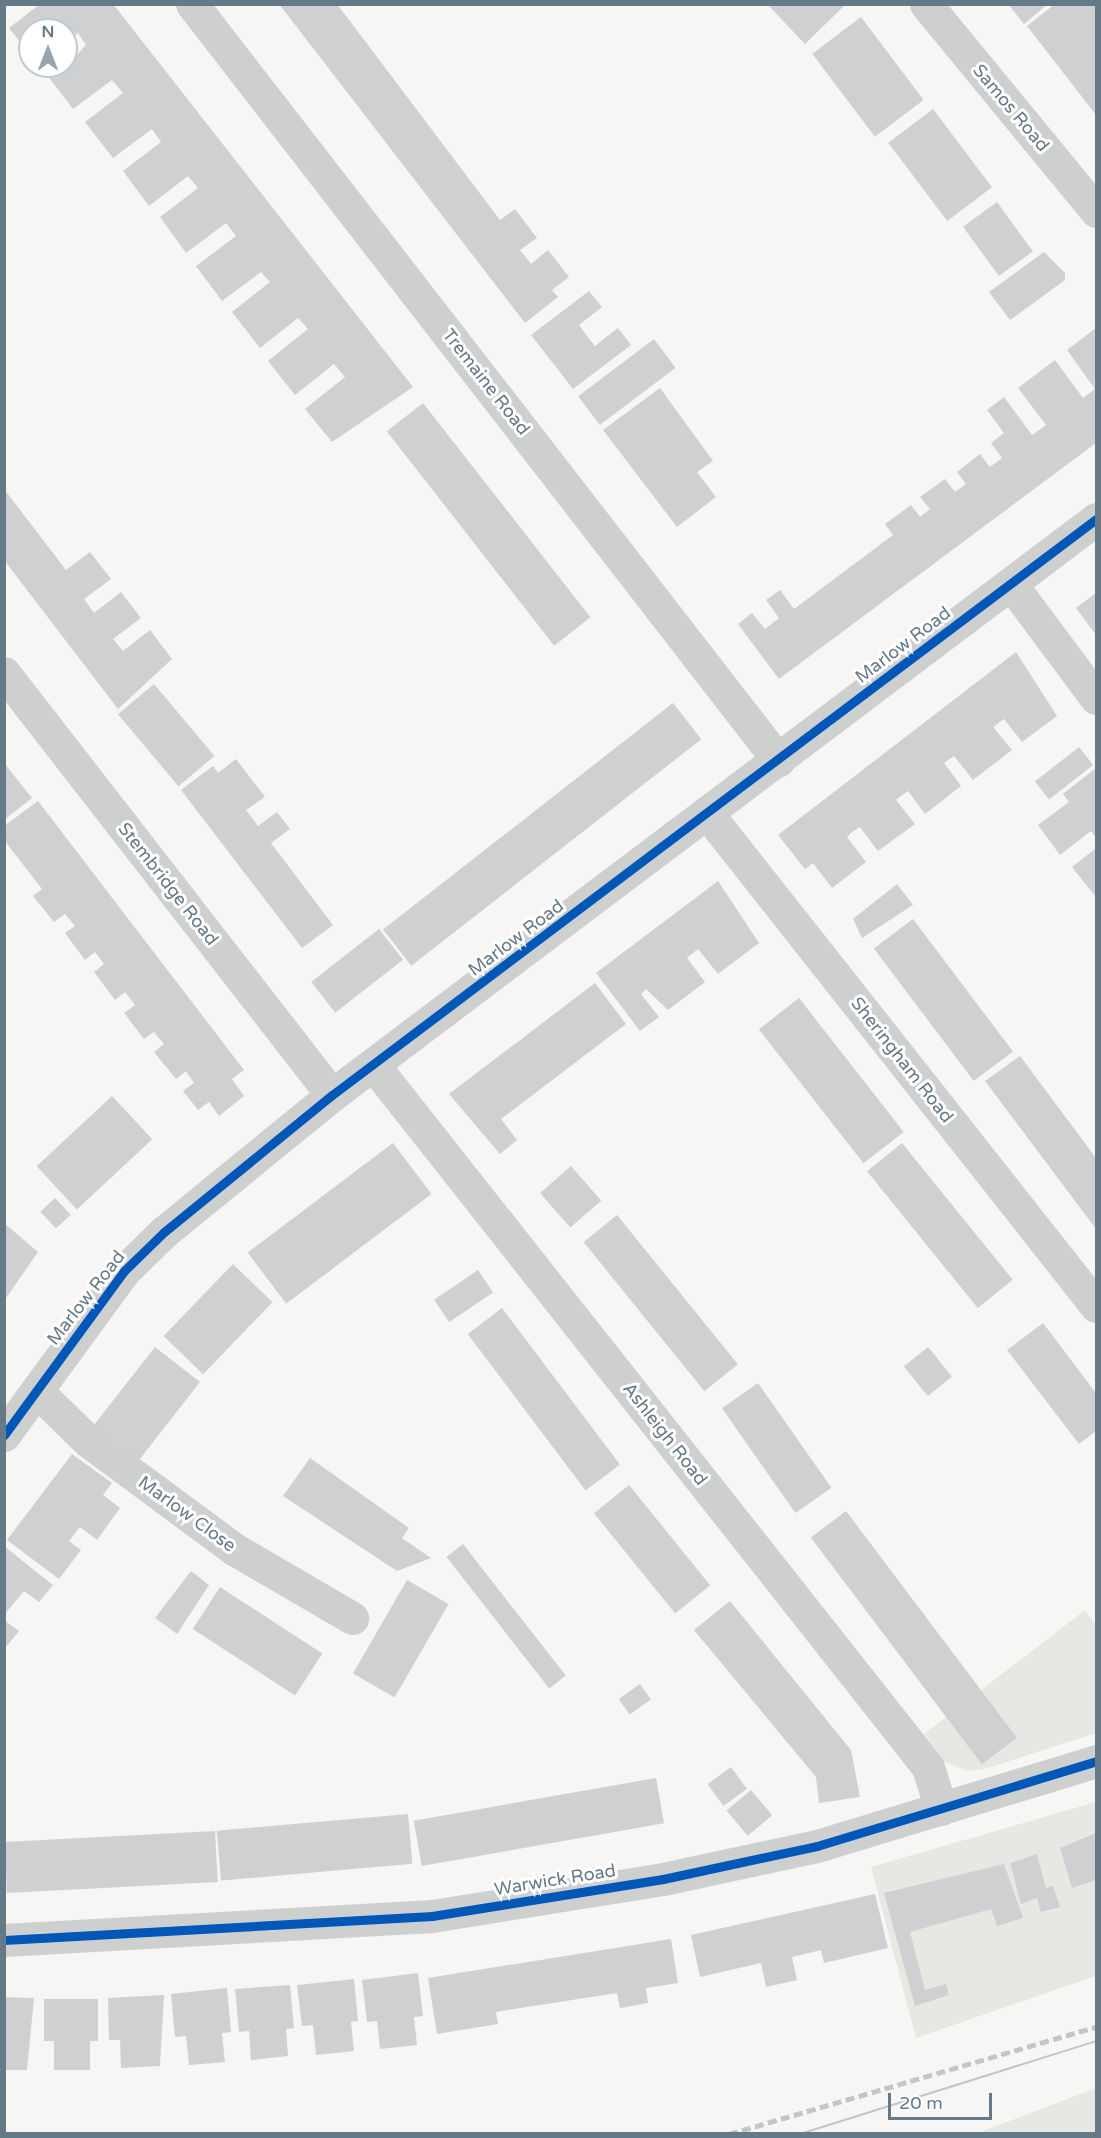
<!DOCTYPE html>
<html>
<head>
<meta charset="utf-8">
<style>
  body { margin:0 }
  #map { position:relative; width:1101px; height:2138px; overflow:hidden; background:#f7f6f5; font-family:"Varela Round",sans-serif }
  div>[style] { position:absolute }
  .green>* { inset:0; background:#e6e9e3 }
  .building>* { inset:0; background:#cfd0d1; transform-origin:0 0 }
  .minor>* { height:33px; margin:-16.5px; padding:0 16.5px; transform-origin:16.5px; border-radius:16.5px; background:#ced0d0 }
  .tram>* { height:1.5px; margin:-0.75px; padding:0 0.75px; transform-origin:0.75px; border-radius:0.75px; background:#c3c5c6 }
  .rail>* { height:4.5px; margin-top:-2.25px; transform-origin:0; background:repeating-linear-gradient(90deg,#c3c5c6 0 9px,transparent 0 13.5px) }
  .cycleway>* { height:9px; margin:-4.5px; padding:0 4.5px; transform-origin:4.5px; border-radius:4.5px; background:#0057b8 }
  span { translate:-50% -50%; white-space:nowrap; text-align:center; line-height:1.15; -webkit-text-stroke:6px #fff; paint-order:stroke }
  .street-label { font-size:18px; color:#667986 }
  .frame { position:absolute; inset:0; border:6px solid #667986; pointer-events:none }
  .north { position:absolute; left:18px; top:18px; width:60px; height:60px; box-sizing:border-box; background:#fff; border:2px solid #c2c9cf; border-radius:50%; rotate:0deg; font-size:16px; font-weight:700; line-height:24px; text-align:center; color:#667986 }
  .north::after { content:''; display:block; margin:auto; width:21px; height:27px; background:#99a5ad; clip-path:polygon(50% 0,100% 100%,50% 72%,0 100%) }
  .scale { position:absolute; left:888px; top:2093px; width:104px; height:27px; box-sizing:border-box; border:3px solid #667986; border-top:0; padding-left:8px; font-size:18px; line-height:21px; white-space:nowrap; color:#667986; -webkit-text-stroke:4px #fff; paint-order:stroke }
</style>
</head>
<body>
<div id="map">
  <div class="green">
    <i style="clip-path:polygon(1085px 1610px,1096px 1626px,1096px 1733px,985px 1769px,967px 1771px,945px 1762px,924px 1734px)"></i>
    <i style="clip-path:polygon(1096px 1802px,1096px 1976px,916px 2038px,871px 1867px)"></i>
    <i style="clip-path:polygon(1096px 2088px,1096px 2133px,978px 2133px)"></i>
  </div>
  <div class="building">
    <i style="clip-path:polygon(40px 4px,113px 4px,413px 387px,332px 442px,305px 409px,345px 377px,334px 364px,295px 395px,268px 361px,308px 329px,298px 318px,260px 348px,232px 312px,270px 282px,261px 272px,222px 301px,196px 266px,236px 236px,226px 223px,186px 253px,160px 217px,198px 188px,188px 176px,149px 206px,123px 171px,161px 142px,152px 129px,113px 158px,85px 122px,123px 93px,112px 80px,73px 109px,47px 75px,66px 66px,86px 45px,78px 33px,66px 42px,66px 30px,30px 30px,30px 55px,9px 28px)"></i>
    <i style="clip-path:polygon(279px 4px,337px 4px,500px 220px,515px 209px,537px 238px,520px 250px,531px 264px,548px 250px,569px 277px,552px 290px,558px 297px,525px 323px)"></i>
    <i style="clip-path:polygon(767px 4px,846px 4px,805px 44px)"></i>
    <i style="clip-path:polygon(1008px 4px,1048px 4px,1024px 24px)"></i>
    <i style="clip-path:polygon(1055px 4px,1096px 4px,1096px 115px,1027px 26px)"></i>
    <i style="left:861px;top:17px;width:104px;height:61px;rotate:53deg"></i>
    <i style="left:933px;top:109px;width:98px;height:56px;rotate:53deg"></i>
    <i style="left:997px;top:202px;width:61px;height:42px;rotate:54deg"></i>
    <i style="clip-path:polygon(1044px 252px,1065px 273px,1065px 280px,1010px 320px,989px 292px)"></i>
    <i style="clip-path:polygon(589px 291px,602px 307px,579px 325px,587px 336px,595px 346px,618px 328px,631px 345px,573px 389px,531px 335px)"></i>
    <i style="clip-path:polygon(1096px 328px,1096px 443px,779px 679px,738px 624px,752px 613px,765px 629px,779px 618px,766px 600px,780px 590px,794px 609px,893px 535px,885px 524px,911px 505px,920px 517px,930px 509px,920px 497px,945px 479px,955px 492px,966px 484px,957px 472px,980px 454px,990px 467px,1002px 458px,991px 443px,1004px 433px,987px 410px,1004px 397px,1032px 435px,1046px 425px,1018px 388px,1055px 360px,1083px 398px,1095px 389px,1067px 350px)"></i>
    <i style="left:654px;top:339px;width:36px;height:95px;rotate:53deg"></i>
    <i style="clip-path:polygon(660px 388px,713px 461px,697px 472px,716px 497px,677px 527px,603px 430px)"></i>
    <i style="left:423px;top:403px;width:272px;height:46px;rotate:52deg"></i>
    <i style="clip-path:polygon(4px 489px,66px 570px,90px 552px,111px 579px,84px 599px,94px 613px,121px 592px,141px 618px,113px 639px,123px 651px,150px 630px,172px 659px,118px 709px,4px 560px)"></i>
    <i style="clip-path:polygon(1096px 593px,1096px 635px,1076px 608px)"></i>
    <i style="clip-path:polygon(1016px 652px,1057px 716px,1022px 742px,1004px 719px,997px 724px,993px 727px,1012px 750px,973px 780px,954px 756px,944px 763px,961px 786px,925px 814px,908px 791px,901px 796px,896px 800px,915px 824px,878px 851px,860px 827px,852px 832px,847px 837px,866px 862px,832px 888px,813px 863px,805px 869px,778px 835px)"></i>
    <i style="left:154px;top:684px;width:94px;height:47px;rotate:50deg"></i>
    <i style="left:673px;top:703px;width:46px;height:368px;rotate:52deg"></i>
    <i style="left:1079px;top:747px;width:23px;height:56px;rotate:52deg"></i>
    <i style="clip-path:polygon(236px 759px,265px 797px,246px 810px,258px 826px,277px 812px,290px 829px,271px 843px,333px 925px,302px 948px,181px 790px,213px 766px,218px 773px)"></i>
    <i style="clip-path:polygon(4px 763px,32px 798px,4px 820px)"></i>
    <i style="clip-path:polygon(1096px 768px,1096px 838px,1091px 831px,1060px 855px,1038px 825px,1069px 802px,1063px 794px)"></i>
    <i style="clip-path:polygon(38px 801px,244px 1070px,232px 1079px,244px 1096px,219px 1116px,209px 1102px,198px 1110px,183px 1091px,194px 1083px,186px 1071px,176px 1079px,154px 1052px,164px 1044px,158px 1037px,154px 1032px,144px 1039px,124px 1013px,135px 1005px,125px 992px,115px 1000px,94px 972px,104px 964px,95px 952px,85px 960px,65px 933px,75px 926px,65px 914px,54px 922px,33px 896px,42px 889px,4px 840px,4px 826px)"></i>
    <i style="clip-path:polygon(1096px 848px,1096px 895px,1095px 896px,1072px 867px)"></i>
    <i style="clip-path:polygon(718px 881px,759px 943px,718px 974px,698px 949px,687px 958px,705px 982px,668px 1010px,646px 989px,641px 994px,659px 1017px,640px 1031px,596px 973px)"></i>
    <i style="clip-path:polygon(897px 884px,913px 905px,862px 938px,853px 919px)"></i>
    <i style="left:913px;top:919px;width:166px;height:49px;rotate:53deg"></i>
    <i style="left:379px;top:929px;width:39px;height:86px;rotate:52deg"></i>
    <i style="clip-path:polygon(595px 983px,626px 1024px,501px 1119px,517px 1140px,500px 1154px,449px 1094px)"></i>
    <i style="left:799px;top:998px;width:170px;height:51px;rotate:52deg"></i>
    <i style="clip-path:polygon(1020px 1056px,1096px 1158px,1096px 1229px,985px 1081px)"></i>
    <i style="left:112px;top:1096px;width:59px;height:103px;rotate:47deg"></i>
    <i style="left:393px;top:1143px;width:64px;height:182px;rotate:53deg"></i>
    <i style="left:902px;top:1143px;width:176px;height:45px;rotate:51deg"></i>
    <i style="left:571px;top:1166px;width:46px;height:41px;rotate:49deg"></i>
    <i style="left:55px;top:1198px;width:23px;height:20px;rotate:47deg"></i>
    <i style="left:617px;top:1215px;width:192px;height:43px;rotate:51deg"></i>
    <i style="clip-path:polygon(4px 1223px,38px 1252px,4px 1301px)"></i>
    <i style="left:233px;top:1264px;width:55px;height:100px;rotate:44deg"></i>
    <i style="left:478px;top:1270px;width:27px;height:53px;rotate:56deg"></i>
    <i style="left:502px;top:1308px;width:196px;height:43px;rotate:53deg"></i>
    <i style="clip-path:polygon(1043px 1323px,1096px 1393px,1096px 1431px,1079px 1444px,1007px 1350px)"></i>
    <i style="left:155px;top:1347px;width:57px;height:101px;rotate:38deg"></i>
    <i style="left:928px;top:1347px;width:38px;height:31px;rotate:51deg"></i>
    <i style="left:758px;top:1383px;width:128px;height:44px;rotate:55deg"></i>
    <i style="clip-path:polygon(72px 1454px,112px 1483px,103px 1495px,120px 1508px,97px 1540px,80px 1527px,69px 1541px,81px 1550px,59px 1579px,7px 1540px)"></i>
    <i style="clip-path:polygon(310px 1458px,409px 1528px,402px 1538px,431px 1558px,397px 1571px,283px 1496px)"></i>
    <i style="left:629px;top:1485px;width:129px;height:45px;rotate:51deg"></i>
    <i style="left:846px;top:1511px;width:284px;height:44px;rotate:53deg"></i>
    <i style="left:463px;top:1544px;width:167px;height:21px;rotate:52deg"></i>
    <i style="clip-path:polygon(4px 1546px,53px 1585px,39px 1602px,24px 1591px,4px 1615px)"></i>
    <i style="clip-path:polygon(191px 1571px,209px 1585px,177px 1634px,155px 1618px)"></i>
    <i style="left:407px;top:1580px;width:48px;height:108px;rotate:30deg"></i>
    <i style="left:220px;top:1587px;width:122px;height:50px;rotate:33deg"></i>
    <i style="clip-path:polygon(730px 1601px,851px 1750px,860px 1797px,819px 1803px,816px 1777px,694px 1630px)"></i>
    <i style="clip-path:polygon(4px 1620px,19px 1631px,7px 1646px,4px 1644px)"></i>
    <i style="left:640px;top:1684px;width:19px;height:26px;rotate:55deg"></i>
    <i style="left:731px;top:1767px;width:27px;height:29px;rotate:54deg"></i>
    <i style="left:656px;top:1778px;width:46px;height:246px;rotate:80deg"></i>
    <i style="left:751px;top:1790px;width:33px;height:32px;rotate:50deg"></i>
    <i style="left:408px;top:1814px;width:50px;height:192px;rotate:85deg"></i>
    <i style="left:215px;top:1831px;width:51px;height:211px;rotate:87deg"></i>
    <i style="clip-path:polygon(1096px 1833px,1096px 1880px,1072px 1888px,1060px 1848px)"></i>
    <i style="clip-path:polygon(1037px 1854px,1046px 1888px,1053px 1886px,1060px 1907px,1041px 1912px,1037px 1898px,1021px 1904px,1010px 1863px)"></i>
    <i style="clip-path:polygon(1004px 1864px,1023px 1918px,997px 1926px,991px 1909px,910px 1932px,925px 1990px,946px 1984px,949px 1995px,915px 2006px,884px 1893px)"></i>
    <i style="clip-path:polygon(875px 1894px,888px 1948px,824px 1963px,821px 1950px,792px 1957px,797px 1980px,766px 1987px,761px 1963px,700px 1977px,691px 1935px)"></i>
    <i style="clip-path:polygon(671px 1939px,678px 1983px,646px 1988px,648px 2003px,620px 2008px,617px 1993px,496px 2012px,498px 2024px,437px 2034px,428px 1978px)"></i>
    <i style="clip-path:polygon(418px 1973px,423px 2016px,414px 2017px,417px 2045px,380px 2049px,377px 2021px,367px 2022px,362px 1980px)"></i>
    <i style="clip-path:polygon(354px 1979px,358px 2021px,351px 2022px,354px 2051px,316px 2055px,313px 2025px,302px 2026px,297px 1985px)"></i>
    <i style="clip-path:polygon(290px 1985px,294px 2028px,286px 2029px,288px 2056px,251px 2060px,249px 2031px,239px 2032px,235px 1989px)"></i>
    <i style="clip-path:polygon(227px 1988px,231px 2032px,222px 2033px,225px 2062px,189px 2065px,186px 2036px,175px 2037px,171px 1994px)"></i>
    <i style="clip-path:polygon(164px 1995px,160px 2066px,121px 2068px,120px 2040px,109px 2040px,108px 1998px)"></i>
    <i style="clip-path:polygon(4px 1997px,34px 1998px,27px 2070px,4px 2070px)"></i>
    <i style="clip-path:polygon(44px 1999px,98px 1999px,98px 2041px,90px 2041px,90px 2070px,54px 2070px,54px 2041px,44px 2041px)"></i>
  </div>
  <div class="minor">
    <i style="left:192px;top:4px;width:957px;rotate:52.22deg"></i>
    <i style="left:926px;top:4px;width:268px;rotate:50.6deg"></i>
    <i style="left:1011px;top:584px;width:142px;rotate:53.3deg"></i>
    <i style="left:4px;top:673px;width:534px;rotate:52.14deg"></i>
    <i style="left:707px;top:813px;width:628px;rotate:51.72deg"></i>
    <i style="left:375px;top:1067px;width:892px;rotate:51.69deg"></i>
    <i style="left:928px;top:1767px;width:44px;rotate:72.8deg"></i>
    <i style="left:37px;top:1391px;width:71px;rotate:44.4deg"></i>
    <i style="left:88px;top:1441px;width:182px;rotate:36.5deg"></i>
    <i style="left:234px;top:1549px;width:137px;rotate:30.3deg"></i>
    <i style="left:4px;top:1435px;width:203px;rotate:-53.8deg"></i>
    <i style="left:124px;top:1271px;width:56px;rotate:-44.3deg"></i>
    <i style="left:164px;top:1232px;width:217px;rotate:-39.2deg"></i>
    <i style="left:332px;top:1095px;width:957px;rotate:-37.01deg"></i>
    <i style="left:4px;top:1940px;width:429px;rotate:-3.2deg"></i>
    <i style="left:432px;top:1916px;width:234px;rotate:-9.1deg"></i>
    <i style="left:663px;top:1879px;width:157px;rotate:-12.1deg"></i>
    <i style="left:817px;top:1846px;width:292px;rotate:-16.9deg"></i>
  </div>
  <div class="tram">
    <i style="left:800px;top:2134px;width:310px;rotate:-17.4deg"></i>
  </div>
  <div class="rail">
    <i style="left:729px;top:2134px;width:382px;rotate:-16.3deg"></i>
  </div>
  <div class="cycleway">
    <i style="left:4px;top:1435px;width:203px;rotate:-53.8deg"></i>
    <i style="left:124px;top:1271px;width:56px;rotate:-44.3deg"></i>
    <i style="left:164px;top:1232px;width:217px;rotate:-39.2deg"></i>
    <i style="left:332px;top:1095px;width:957px;rotate:-37.01deg"></i>
    <i style="left:4px;top:1940px;width:429px;rotate:-3.2deg"></i>
    <i style="left:432px;top:1916px;width:234px;rotate:-9.1deg"></i>
    <i style="left:663px;top:1879px;width:157px;rotate:-12.1deg"></i>
    <i style="left:817px;top:1846px;width:292px;rotate:-16.9deg"></i>
  </div>
  <div class="street-label">
    <span style="left:1011px;top:108px;rotate:50deg">Samos Road</span>
    <span style="left:486px;top:382px;rotate:52deg">Tremaine Road</span>
    <span style="left:903px;top:645px;rotate:-37deg">Marlow Road</span>
    <span style="left:168px;top:884px;rotate:52deg">Stembridge Road</span>
    <span style="left:516px;top:938px;rotate:-37deg">Marlow Road</span>
    <span style="left:902px;top:1060px;rotate:52deg">Sheringham Road</span>
    <span style="left:86px;top:1298px;rotate:-52deg">Marlow Road</span>
    <span style="left:665px;top:1434px;rotate:52deg">Ashleigh Road</span>
    <span style="left:187px;top:1514px;rotate:36deg">Marlow Close</span>
    <span style="left:555px;top:1880px;rotate:-9deg">Warwick Road</span>
  </div>
  <div class="frame"></div>
  <div class="north">N</div>
  <div class="scale">20 m</div>
</div>
</body>
</html>
